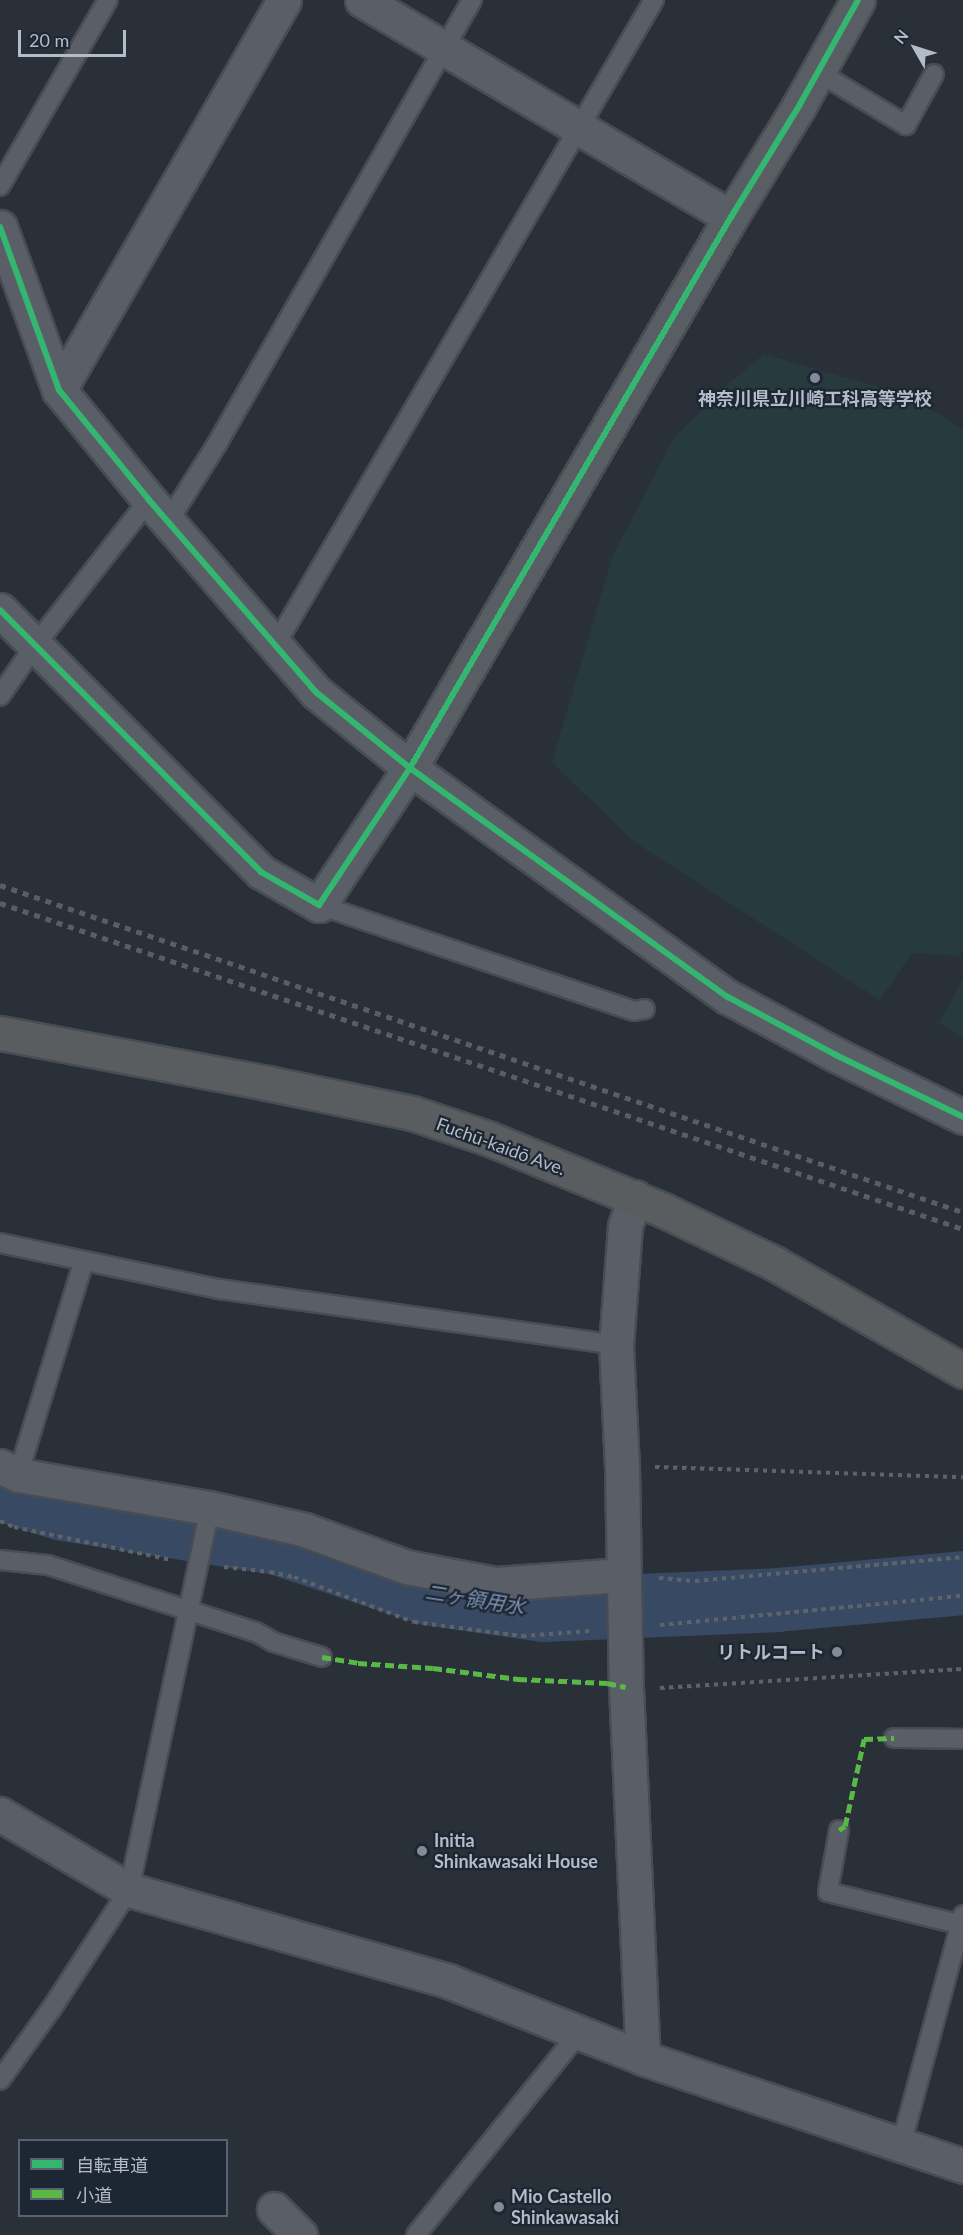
<!DOCTYPE html>
<html>
<head>
<meta charset="utf-8">
<style>
  body { margin:0 }
  #map { position:relative; width:963px; height:2235px; overflow:hidden; background:#2a3038; font-family:Lato,"Noto Sans JP",sans-serif }
  div>[style] { position:absolute }
  .green>* { inset:0; background:#273a3e }
  .river>* { height:64px; margin:-32px; padding:0 32px; transform-origin:32px; border-radius:32px; background:#384963 }
  .path>* { height:4px; margin-top:-2px; transform-origin:0; background:repeating-linear-gradient(90deg,#5d636a 0 4.5px,transparent 0 9px) }
  .roads { filter:drop-shadow(2px 0 #484c53) drop-shadow(-2px 0 #484c53) drop-shadow(0 2px #484c53) drop-shadow(0 -2px #484c53) }
  .lane>* { height:18px; margin:-9px; padding:0 9px; transform-origin:9px; border-radius:9px; background:#5a5e66 }
  .street>* { height:33px; margin:-16.5px; padding:0 16.5px; transform-origin:16.5px; border-radius:16.5px; background:#5a5e66 }
  .secondary>* { height:33px; margin:-16.5px; padding:0 16.5px; transform-origin:16.5px; border-radius:16.5px; background:#595d64 }
  .highway>* { height:33px; margin:-16.5px; padding:0 16.5px; transform-origin:16.5px; border-radius:16.5px; background:#5a5d60 }
  .rail>* { height:4.5px; margin-top:-2.25px; transform-origin:0; background:repeating-linear-gradient(90deg,#595d64 0 6px,transparent 0 12px) }
  .quiet>* { height:4.5px; margin-top:-2.25px; transform-origin:0; background:repeating-linear-gradient(90deg,#58b947 0 9px,transparent 0 13.5px) }
  .cycleway>* { height:6px; margin:-3px; padding:0 3px; transform-origin:3px; border-radius:3px; background:#33b770 }
  .dots>* { width:16px; height:16px; translate:-50% -50%; box-sizing:border-box; border:3px solid #1d2633; border-radius:50% }
  span { translate:-50% -50%; white-space:nowrap; text-align:center; line-height:1.15; -webkit-text-stroke:4.5px #1d2633; paint-order:stroke }
  .poi-label { font-size:18px; color:#b4bcc9; font-weight:700 }
  .right { translate:-100% -50%; text-align:right }
  .left { translate:0 -50%; text-align:left }
  .street-label { font-size:18px; color:#b4bcc9 }
  .water-label { font-size:20px; color:#7c92b1; font-style:italic }
  .legend { position:absolute; left:18px; top:2139px; width:210px; height:78px; box-sizing:border-box; background:#1d2633; border:2px solid #59626f; margin:0; padding:8px 10px; list-style:none; font-size:18px; color:#b4bcc9 }
  .legend li { display:flex; align-items:center; gap:12px; height:30px }
  .legend b { width:30px; border:2px solid #59626f }
  .north { position:absolute; left:885px; top:18px; width:60px; height:60px; -webkit-text-stroke:4px #1d2633; paint-order:stroke; rotate:309deg; font-size:16px; font-weight:700; line-height:24px; text-align:center; color:#b4bcc9 }
  .north::after { content:''; display:block; margin:auto; width:21px; height:27px; background:#b4bcc9; clip-path:polygon(50% 0,100% 100%,50% 72%,0 100%) }
  .scale { position:absolute; left:18px; top:30px; width:108px; height:27px; box-sizing:border-box; border:3px solid #b4bcc9; border-top:0; padding-left:8px; font-size:18px; line-height:21px; white-space:nowrap; color:#b4bcc9; -webkit-text-stroke:4px #1d2633; paint-order:stroke }
</style>
</head>
<body>
<div id="map">
  <div class="green">
    <i style="clip-path:polygon(764px 354px,909px 396px,963px 429px,963px 948px,959px 956px,912px 953px,880px 1000px,633px 841px,552px 762px,613px 555px,674px 438px,721px 390px)"></i>
    <i style="clip-path:polygon(963px 979px,963px 1037px,939px 1023px)"></i>
  </div>
  <div class="river">
    <i style="left:0;top:1489px;width:66px;rotate:17.6deg"></i>
    <i style="left:63px;top:1509px;width:217px;rotate:9deg"></i>
    <i style="left:277px;top:1543px;width:158px;rotate:18.4deg"></i>
    <i style="left:427px;top:1593px;width:117px;rotate:8.3deg"></i>
    <i style="left:543px;top:1610px;width:234px;rotate:-2.4deg"></i>
    <i style="left:777px;top:1600px;width:187px;rotate:-5.2deg"></i>
  </div>
  <div class="path">
    <i style="left:655px;top:1467px;width:308px;rotate:1.9deg"></i>
    <i style="left:0;top:1521px;width:15px;rotate:23deg"></i>
    <i style="left:14px;top:1527px;width:161px;rotate:11.8deg"></i>
    <i style="left:224px;top:1567px;width:46px;rotate:6.2deg"></i>
    <i style="left:270px;top:1572px;width:25px;rotate:12deg"></i>
    <i style="left:294px;top:1577px;width:128px;rotate:20.6deg"></i>
    <i style="left:414px;top:1622px;width:109px;rotate:7.4deg"></i>
    <i style="left:522px;top:1636px;width:68px;rotate:-4.2deg"></i>
    <i style="left:659px;top:1578px;width:36px;rotate:5deg"></i>
    <i style="left:695px;top:1581px;width:269px;rotate:-5.1deg"></i>
    <i style="left:660px;top:1625px;width:304px;rotate:-5.5deg"></i>
    <i style="left:660px;top:1688px;width:304px;rotate:-3.6deg"></i>
  </div>
  <div class="roads">
    <div class="lane">
      <i style="left:818px;top:72px;width:103px;rotate:31.1deg"></i>
      <i style="left:906px;top:125px;width:58px;rotate:-61.2deg"></i>
      <i style="left:0;top:186px;width:215px;rotate:-59.9deg"></i>
      <i style="left:169px;top:520px;width:90px;rotate:-57.7deg"></i>
      <i style="left:217px;top:444px;width:512px;rotate:-60.13deg"></i>
      <i style="left:276px;top:644px;width:747px;rotate:-59.59deg"></i>
      <i style="left:0;top:696px;width:63px;rotate:-55.3deg"></i>
      <i style="left:36px;top:644px;width:183px;rotate:-51.9deg"></i>
      <i style="left:319px;top:905px;width:332px;rotate:18.6deg"></i>
      <i style="left:634px;top:1011px;width:11px;rotate:-10deg"></i>
      <i style="left:0;top:1243px;width:224px;rotate:11.9deg"></i>
      <i style="left:219px;top:1289px;width:401px;rotate:8deg"></i>
      <i style="left:18px;top:1475px;width:224px;rotate:-72.9deg"></i>
      <i style="left:0;top:1560px;width:48px;rotate:5.9deg"></i>
      <i style="left:48px;top:1565px;width:219px;rotate:17.9deg"></i>
      <i style="left:256px;top:1632px;width:20px;rotate:30deg"></i>
      <i style="left:273px;top:1642px;width:51px;rotate:17deg"></i>
      <i style="left:894px;top:1738px;width:69px;rotate:0.8deg"></i>
      <i style="left:839px;top:1830px;width:63px;rotate:100.1deg"></i>
      <i style="left:828px;top:1892px;width:138px;rotate:13.8deg"></i>
      <i style="left:0;top:2080px;width:89px;rotate:-54.2deg"></i>
      <i style="left:52px;top:2008px;width:141px;rotate:-56.9deg"></i>
      <i style="left:129px;top:1890px;width:390px;rotate:-78deg"></i>
      <i style="left:901px;top:2145px;width:238px;rotate:-74.9deg"></i>
      <i style="left:416px;top:2235px;width:260px;rotate:-51.1deg"></i>
    </div>
    <div class="street">
      <i style="left:362px;top:0;width:428px;rotate:30.5deg"></i>
      <i style="left:0;top:227px;width:173px;rotate:70.1deg"></i>
      <i style="left:59px;top:390px;width:142px;rotate:50.7deg"></i>
      <i style="left:149px;top:500px;width:256px;rotate:49deg"></i>
      <i style="left:317px;top:693px;width:119px;rotate:38.9deg"></i>
      <i style="left:410px;top:768px;width:392px;rotate:35.8deg"></i>
      <i style="left:728px;top:997px;width:123px;rotate:28.2deg"></i>
      <i style="left:836px;top:1055px;width:141px;rotate:26deg"></i>
      <i style="left:59px;top:390px;width:450px;rotate:-60deg"></i>
      <i style="left:0;top:610px;width:370px;rotate:45.1deg"></i>
      <i style="left:261px;top:872px;width:67px;rotate:29.6deg"></i>
      <i style="left:319px;top:905px;width:164px;rotate:-56.4deg"></i>
      <i style="left:635px;top:1197px;width:31px;rotate:109deg"></i>
      <i style="left:625px;top:1226px;width:119px;rotate:94.3deg"></i>
      <i style="left:616px;top:1345px;width:121px;rotate:87.2deg"></i>
      <i style="left:622px;top:1466px;width:221px;rotate:89deg"></i>
      <i style="left:626px;top:1687px;width:371px;rotate:87.4deg"></i>
      <i style="left:0;top:1466px;width:20px;rotate:27deg"></i>
      <i style="left:18px;top:1475px;width:195px;rotate:9.8deg"></i>
      <i style="left:210px;top:1508px;width:98px;rotate:13deg"></i>
      <i style="left:305px;top:1530px;width:108px;rotate:20.1deg"></i>
      <i style="left:406px;top:1567px;width:91px;rotate:10.8deg"></i>
      <i style="left:495px;top:1584px;width:128px;rotate:-4deg"></i>
      <i style="left:0;top:1814px;width:150px;rotate:30.5deg"></i>
      <i style="left:129px;top:1890px;width:332px;rotate:15.9deg"></i>
      <i style="left:448px;top:1981px;width:210px;rotate:21.5deg"></i>
      <i style="left:643px;top:2058px;width:338px;rotate:18.6deg"></i>
      <i style="left:274px;top:2209px;width:37px;rotate:45deg"></i>
    </div>
    <div class="secondary">
      <i style="left:410px;top:768px;width:638px;rotate:-59.78deg"></i>
      <i style="left:731px;top:217px;width:130px;rotate:-58.5deg"></i>
      <i style="left:799px;top:106px;width:121px;rotate:-60.9deg"></i>
    </div>
    <div class="highway">
      <i style="left:0;top:1033px;width:272px;rotate:10.6deg"></i>
      <i style="left:267px;top:1083px;width:148px;rotate:11.7deg"></i>
      <i style="left:412px;top:1113px;width:82px;rotate:18.4deg"></i>
      <i style="left:490px;top:1139px;width:187px;rotate:22.3deg"></i>
      <i style="left:663px;top:1210px;width:123px;rotate:25.5deg"></i>
      <i style="left:774px;top:1263px;width:218px;rotate:29.7deg"></i>
    </div>
  </div>
  <div class="rail">
    <i style="left:0;top:885px;width:1017px;rotate:18.76deg"></i>
    <i style="left:0;top:903px;width:1017px;rotate:18.7deg"></i>
  </div>
  <div class="quiet">
    <i style="left:322px;top:1657px;width:36px;rotate:9deg"></i>
    <i style="left:358px;top:1663px;width:75px;rotate:3.8deg"></i>
    <i style="left:433px;top:1668px;width:86px;rotate:7.4deg"></i>
    <i style="left:518px;top:1679px;width:89px;rotate:2.6deg"></i>
    <i style="left:607px;top:1683px;width:19px;rotate:12deg"></i>
    <i style="left:839px;top:1830px;width:7px;rotate:-34deg"></i>
    <i style="left:845px;top:1826px;width:89px;rotate:-77.7deg"></i>
    <i style="left:864px;top:1739px;width:30px;rotate:-2deg"></i>
  </div>
  <div class="cycleway">
    <i style="left:0;top:227px;width:173px;rotate:70.1deg"></i>
    <i style="left:59px;top:390px;width:142px;rotate:50.7deg"></i>
    <i style="left:149px;top:500px;width:256px;rotate:49deg"></i>
    <i style="left:317px;top:693px;width:119px;rotate:38.9deg"></i>
    <i style="left:410px;top:768px;width:392px;rotate:35.8deg"></i>
    <i style="left:728px;top:997px;width:123px;rotate:28.2deg"></i>
    <i style="left:836px;top:1055px;width:141px;rotate:26deg"></i>
    <i style="left:0;top:610px;width:370px;rotate:45.1deg"></i>
    <i style="left:261px;top:872px;width:67px;rotate:29.6deg"></i>
    <i style="left:319px;top:905px;width:164px;rotate:-56.4deg"></i>
    <i style="left:410px;top:768px;width:638px;rotate:-59.78deg"></i>
    <i style="left:731px;top:217px;width:130px;rotate:-58.5deg"></i>
    <i style="left:799px;top:106px;width:121px;rotate:-60.9deg"></i>
  </div>
  <div class="dots">
    <i style="left:815px;top:378px;background:#848b96"></i>
    <i style="left:837px;top:1652px;background:#848b96"></i>
    <i style="left:422px;top:1851px;background:#848b96"></i>
    <i style="left:499px;top:2207px;background:#848b96"></i>
  </div>
  <div class="poi-label">
    <span style="left:815px;top:398px">神奈川県立川崎工科高等学校</span>
    <span class="right" style="left:825px;top:1652px">リトルコート</span>
    <span class="left" style="left:434px;top:1851px">Initia<br>Shinkawasaki House</span>
    <span class="left" style="left:511px;top:2207px">Mio Castello<br>Shinkawasaki</span>
  </div>
  <div class="street-label">
    <span style="left:501px;top:1146px;rotate:20deg">Fuchū-kaidō Ave.</span>
  </div>
  <div class="water-label">
    <span style="left:475px;top:1599px;rotate:9deg">二ヶ領用水</span>
  </div>
  <ul class="legend">
  <li><b style="height:8px;background:#33b770"></b>自転車道</li>
  <li><b style="height:8px;background:#58b947"></b>小道</li>
  </ul>
  <div class="north">N</div>
  <div class="scale">20 m</div>
</div>
</body>
</html>
